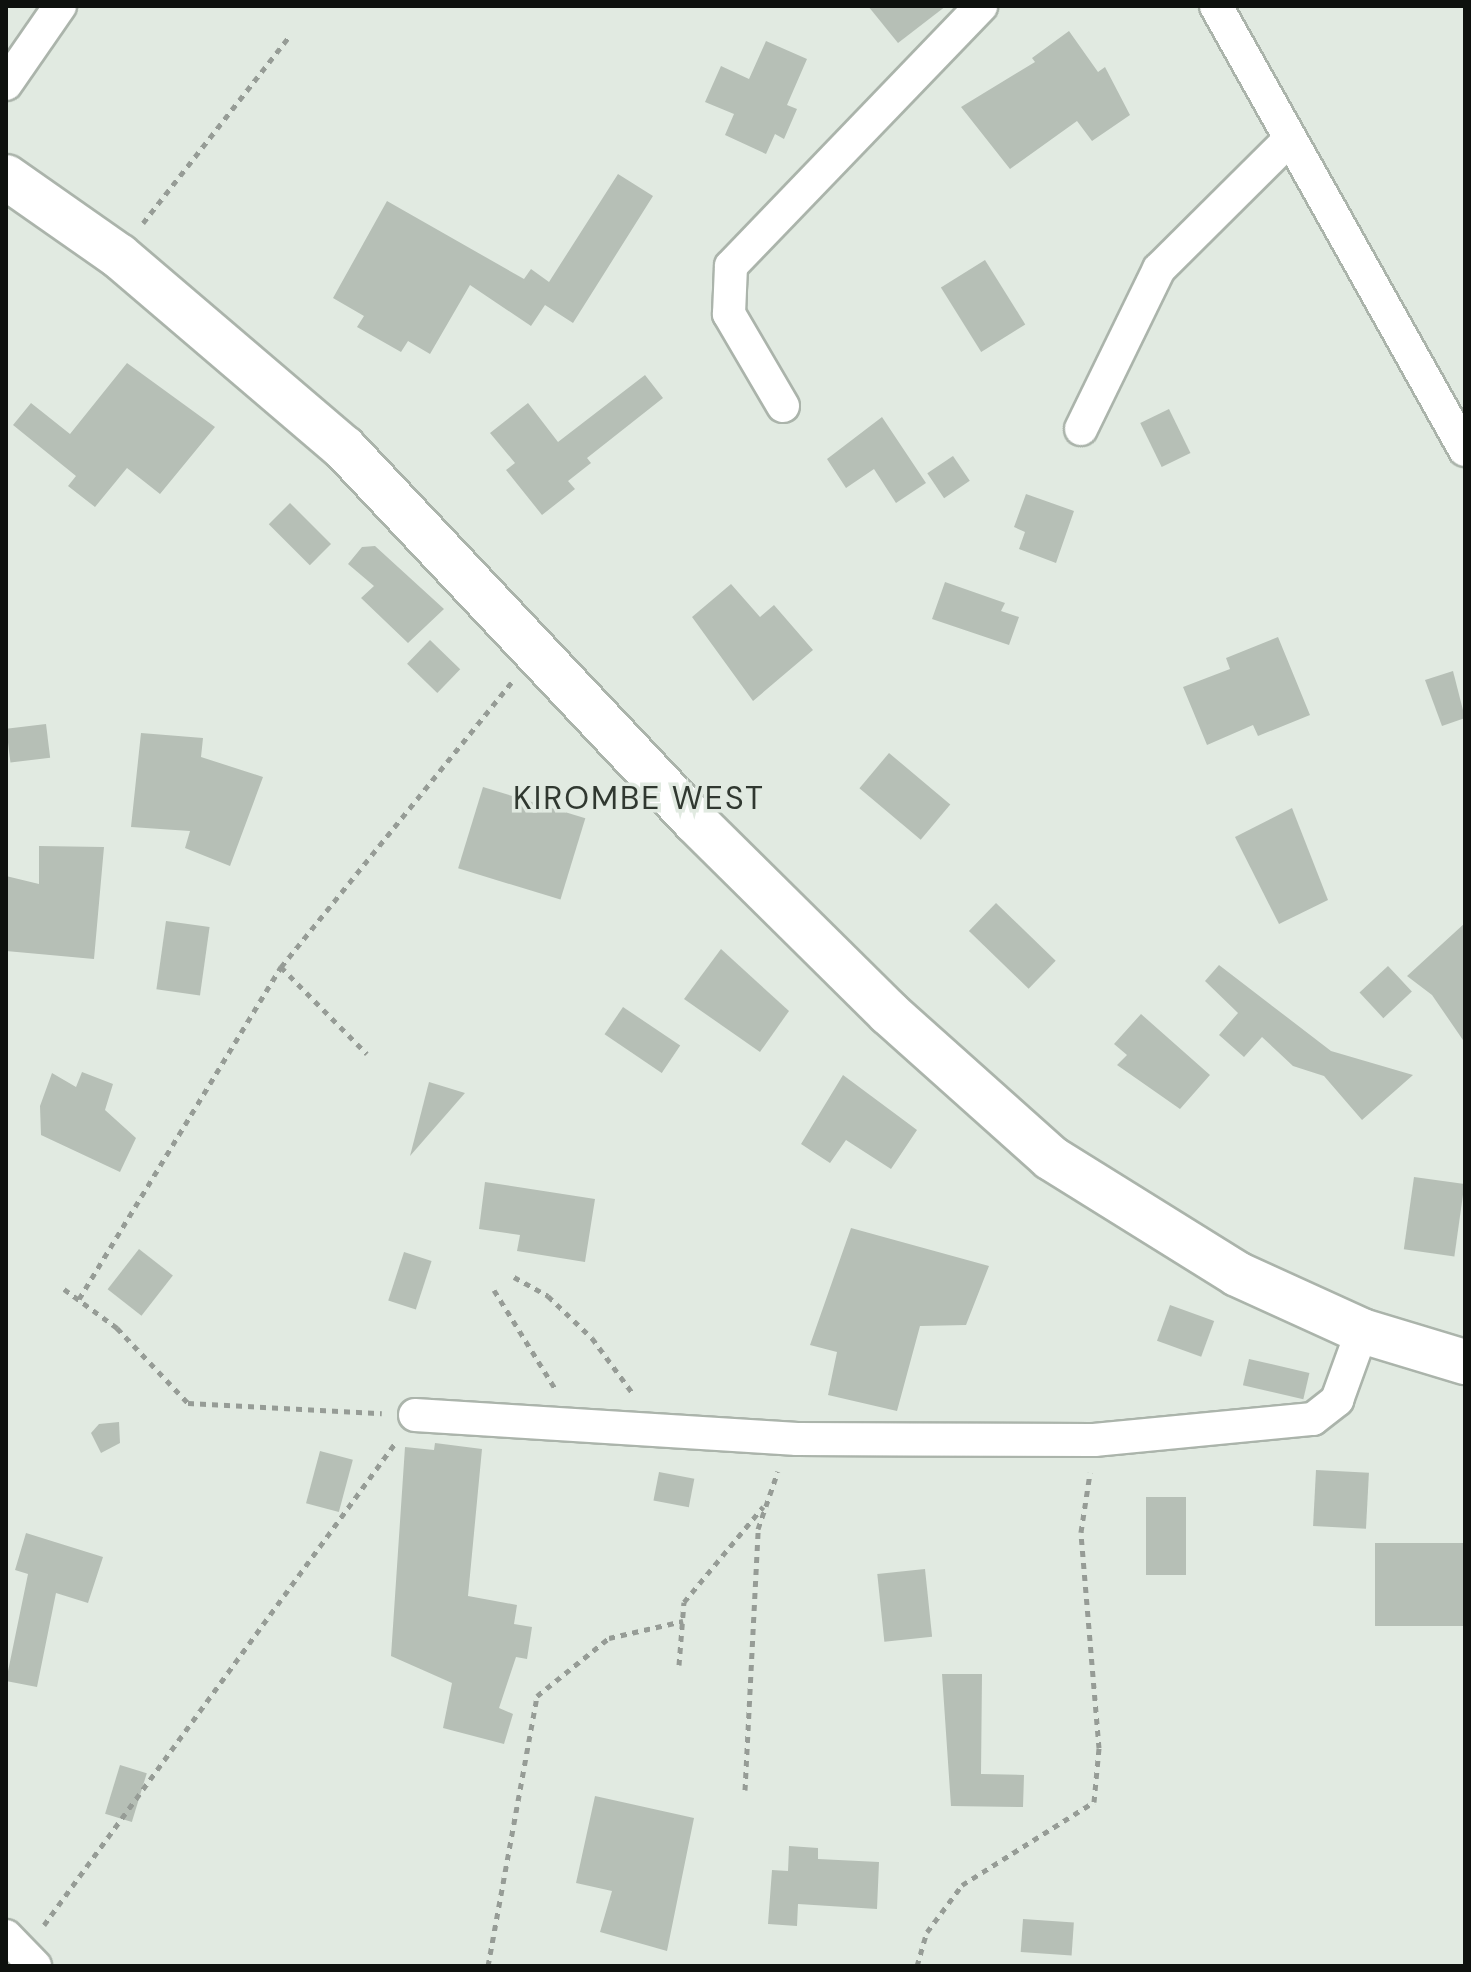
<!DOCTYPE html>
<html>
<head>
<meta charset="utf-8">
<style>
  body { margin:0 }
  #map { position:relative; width:1471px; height:1972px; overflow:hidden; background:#e1eae1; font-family:"DM Sans",sans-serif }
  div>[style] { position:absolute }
  .building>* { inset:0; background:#b6bfb6; transform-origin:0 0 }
  .path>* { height:5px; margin-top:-2.5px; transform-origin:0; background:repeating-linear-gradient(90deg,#969c96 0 6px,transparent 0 12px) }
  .roads { filter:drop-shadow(2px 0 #abb4ab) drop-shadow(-2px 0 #abb4ab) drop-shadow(0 2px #abb4ab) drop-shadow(0 -2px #abb4ab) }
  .street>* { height:32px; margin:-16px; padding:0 16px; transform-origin:16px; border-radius:16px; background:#fff }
  .secondary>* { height:44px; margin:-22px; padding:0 22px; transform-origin:22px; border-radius:22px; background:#fff }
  span { translate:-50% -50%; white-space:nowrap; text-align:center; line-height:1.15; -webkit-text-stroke:7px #e1eae1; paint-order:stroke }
  .quarter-label { font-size:32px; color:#303830; letter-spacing:2px }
  .frame { position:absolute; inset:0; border:8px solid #0e110e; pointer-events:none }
</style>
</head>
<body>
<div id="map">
  <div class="building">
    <i style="clip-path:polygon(868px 6px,946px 6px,898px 43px)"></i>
    <i style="clip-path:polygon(1069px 31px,1098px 72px,1105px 67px,1130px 115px,1092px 141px,1077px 121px,1010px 169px,961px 107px,1035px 62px,1032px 58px)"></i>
    <i style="clip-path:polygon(766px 41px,807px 59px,787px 105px,797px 109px,784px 139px,775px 134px,766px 154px,725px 135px,734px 114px,705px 102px,721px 66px,749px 79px)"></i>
    <i style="clip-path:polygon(618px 174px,653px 196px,573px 323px,545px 305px,531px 326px,470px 285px,430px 354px,408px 341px,401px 352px,357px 327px,364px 316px,333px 298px,387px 201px,524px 279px,531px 269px,549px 282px)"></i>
    <i style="left:985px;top:260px;width:76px;height:52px;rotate:58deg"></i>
    <i style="clip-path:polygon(127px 363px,215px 427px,160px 494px,127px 468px,95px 507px,68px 486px,76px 476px,13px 425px,31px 403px,70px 434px)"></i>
    <i style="clip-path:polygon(645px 375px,663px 398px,587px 458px,591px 463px,568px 481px,575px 489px,542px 515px,506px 470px,515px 463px,490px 433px,528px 403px,558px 442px)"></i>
    <i style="left:1169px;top:409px;width:49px;height:32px;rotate:64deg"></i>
    <i style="clip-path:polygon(882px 417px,926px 483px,896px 503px,874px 469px,846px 488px,827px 459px)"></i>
    <i style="left:953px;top:456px;width:30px;height:31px;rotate:56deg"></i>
    <i style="clip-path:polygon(1026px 494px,1074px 511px,1056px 563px,1019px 549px,1025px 532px,1014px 527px)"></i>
    <i style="left:290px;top:503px;width:58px;height:30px;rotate:45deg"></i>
    <i style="clip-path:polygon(375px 546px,444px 609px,408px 643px,361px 598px,374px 586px,348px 564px,362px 547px)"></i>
    <i style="clip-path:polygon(945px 582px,1005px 603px,1001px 611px,1019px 617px,1009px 645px,932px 619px)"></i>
    <i style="clip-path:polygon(731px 584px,760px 617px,774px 605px,813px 650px,753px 701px,692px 617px)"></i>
    <i style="clip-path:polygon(1278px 637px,1310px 715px,1258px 736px,1253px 725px,1207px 745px,1183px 687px,1230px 669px,1226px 658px)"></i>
    <i style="left:430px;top:640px;width:42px;height:33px;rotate:44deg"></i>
    <i style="clip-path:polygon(1453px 671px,1465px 718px,1442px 726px,1425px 680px)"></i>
    <i style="left:46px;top:724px;width:34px;height:40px;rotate:83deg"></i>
    <i style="clip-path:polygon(141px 733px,203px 738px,201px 757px,263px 777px,230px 866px,185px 848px,190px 831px,131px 827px)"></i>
    <i style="left:889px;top:753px;width:80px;height:46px;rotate:40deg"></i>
    <i style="left:483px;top:787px;width:107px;height:85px;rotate:17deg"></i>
    <i style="clip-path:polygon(1292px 808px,1328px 900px,1279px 924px,1235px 837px)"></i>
    <i style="clip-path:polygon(39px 846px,104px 847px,94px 959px,6px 951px,6px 876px,39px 884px)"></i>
    <i style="left:996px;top:903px;width:83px;height:39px;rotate:44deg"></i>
    <i style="left:166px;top:921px;width:44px;height:69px;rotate:8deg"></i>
    <i style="clip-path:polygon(1465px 923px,1465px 1043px,1432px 995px,1407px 976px)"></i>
    <i style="clip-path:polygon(721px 949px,789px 1011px,760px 1052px,684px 999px)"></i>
    <i style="clip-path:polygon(1219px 965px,1331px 1051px,1413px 1075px,1362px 1120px,1324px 1076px,1293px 1066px,1262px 1037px,1244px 1057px,1219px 1035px,1238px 1013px,1205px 981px)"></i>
    <i style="left:1388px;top:966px;width:35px;height:39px;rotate:47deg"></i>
    <i style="left:623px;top:1007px;width:69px;height:33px;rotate:34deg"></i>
    <i style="clip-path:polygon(1141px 1014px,1210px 1075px,1180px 1109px,1117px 1065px,1127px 1055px,1114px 1044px)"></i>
    <i style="clip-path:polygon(82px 1072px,113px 1084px,105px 1110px,136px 1138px,120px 1172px,41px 1135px,40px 1106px,52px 1073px,76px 1087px)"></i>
    <i style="clip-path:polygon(843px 1075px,917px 1130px,891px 1169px,846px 1140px,830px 1163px,801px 1144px)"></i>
    <i style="clip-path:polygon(429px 1082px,465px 1093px,410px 1156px)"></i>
    <i style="left:1414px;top:1177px;width:51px;height:73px;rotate:8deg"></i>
    <i style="clip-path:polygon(485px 1182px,595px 1199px,585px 1262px,517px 1251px,520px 1235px,479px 1229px)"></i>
    <i style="clip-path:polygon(851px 1228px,989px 1266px,966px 1325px,920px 1326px,897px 1411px,828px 1395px,837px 1352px,810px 1345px)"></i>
    <i style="left:139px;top:1249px;width:43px;height:51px;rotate:38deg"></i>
    <i style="left:404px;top:1252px;width:29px;height:51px;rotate:18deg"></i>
    <i style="left:1170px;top:1305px;width:47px;height:38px;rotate:20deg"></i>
    <i style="left:1249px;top:1359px;width:62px;height:27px;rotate:13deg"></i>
    <i style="clip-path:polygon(119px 1422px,120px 1443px,101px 1453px,91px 1433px,99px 1424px)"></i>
    <i style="clip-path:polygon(435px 1443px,482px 1449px,468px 1596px,517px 1605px,514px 1624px,532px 1627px,527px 1659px,516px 1657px,499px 1708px,513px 1714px,504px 1744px,443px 1728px,452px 1683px,391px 1656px,405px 1447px,434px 1450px)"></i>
    <i style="left:320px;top:1451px;width:34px;height:54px;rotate:15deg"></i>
    <i style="left:1316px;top:1470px;width:53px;height:56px;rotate:3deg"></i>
    <i style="left:659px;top:1472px;width:36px;height:29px;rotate:11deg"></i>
    <i style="left:1186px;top:1497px;width:78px;height:40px;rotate:90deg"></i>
    <i style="clip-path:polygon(26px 1533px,103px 1557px,88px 1603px,56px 1593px,37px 1687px,6px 1681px,28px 1574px,15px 1570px)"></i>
    <i style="left:1375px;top:1543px;width:90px;height:83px"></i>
    <i style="left:925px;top:1569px;width:68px;height:48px;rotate:84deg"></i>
    <i style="clip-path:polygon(942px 1674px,982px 1674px,981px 1774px,1024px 1775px,1023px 1807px,951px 1806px)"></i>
    <i style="left:120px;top:1765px;width:28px;height:51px;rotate:17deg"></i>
    <i style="clip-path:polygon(595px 1796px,694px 1818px,667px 1951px,600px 1932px,612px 1891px,576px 1883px)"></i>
    <i style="clip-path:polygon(789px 1846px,818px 1848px,818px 1859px,879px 1862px,877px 1909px,798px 1904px,797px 1926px,768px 1924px,772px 1870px,788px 1871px)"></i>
    <i style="left:1023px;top:1919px;width:51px;height:33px;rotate:4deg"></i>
  </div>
  <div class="path">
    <i style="left:143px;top:223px;width:235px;rotate:-51.9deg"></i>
    <i style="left:281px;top:967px;width:122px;rotate:45.3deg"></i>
    <i style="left:514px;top:1277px;width:39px;rotate:29deg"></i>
    <i style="left:548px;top:1296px;width:61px;rotate:43.7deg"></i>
    <i style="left:592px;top:1338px;width:71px;rotate:53.6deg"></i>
    <i style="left:64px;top:1289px;width:66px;rotate:36.3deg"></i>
    <i style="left:117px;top:1328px;width:103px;rotate:46.6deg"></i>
    <i style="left:188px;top:1403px;width:194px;rotate:3deg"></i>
    <i style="left:494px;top:1290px;width:118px;rotate:58.2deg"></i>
    <i style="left:79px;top:1299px;width:389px;rotate:-58.7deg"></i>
    <i style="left:281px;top:967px;width:367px;rotate:-51deg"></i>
    <i style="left:679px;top:1665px;width:63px;rotate:-85.5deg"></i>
    <i style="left:684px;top:1602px;width:124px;rotate:-50.3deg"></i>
    <i style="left:745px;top:1790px;width:261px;rotate:-87.1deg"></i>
    <i style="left:758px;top:1529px;width:61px;rotate:-71deg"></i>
    <i style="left:44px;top:1925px;width:598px;rotate:-53.92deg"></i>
    <i style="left:488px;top:1966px;width:274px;rotate:-79.7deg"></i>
    <i style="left:537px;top:1696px;width:92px;rotate:-38.9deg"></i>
    <i style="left:609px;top:1638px;width:76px;rotate:-12.9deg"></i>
    <i style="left:917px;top:1966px;width:35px;rotate:-74deg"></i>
    <i style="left:927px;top:1932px;width:59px;rotate:-53.3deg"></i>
    <i style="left:962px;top:1885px;width:156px;rotate:-32.2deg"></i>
    <i style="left:1094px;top:1802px;width:54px;rotate:-84.7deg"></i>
    <i style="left:1099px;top:1748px;width:217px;rotate:-94.8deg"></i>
    <i style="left:1081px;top:1532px;width:60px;rotate:-81.3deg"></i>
  </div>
  <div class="roads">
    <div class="street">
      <i style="left:1216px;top:6px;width:509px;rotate:60.72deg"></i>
      <i style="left:6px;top:84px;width:95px;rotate:-55.3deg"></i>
      <i style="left:783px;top:406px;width:107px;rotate:-120.4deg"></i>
      <i style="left:729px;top:314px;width:48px;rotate:-87.6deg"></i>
      <i style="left:731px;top:266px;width:361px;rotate:-46.1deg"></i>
      <i style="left:1081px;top:429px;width:178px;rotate:-64deg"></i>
      <i style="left:1159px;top:269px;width:180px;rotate:-44.8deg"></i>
      <i style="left:415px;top:1415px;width:383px;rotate:3.6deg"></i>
      <i style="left:797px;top:1439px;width:297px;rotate:0.2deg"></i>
      <i style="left:1094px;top:1440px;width:220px;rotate:-5.5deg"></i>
      <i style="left:1313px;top:1419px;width:31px;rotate:-38deg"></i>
      <i style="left:1337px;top:1400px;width:73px;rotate:-70.1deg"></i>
      <i style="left:6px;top:1936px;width:42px;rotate:46deg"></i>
    </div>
    <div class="secondary">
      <i style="left:6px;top:177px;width:138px;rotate:35deg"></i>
      <i style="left:119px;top:256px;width:296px;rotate:40.5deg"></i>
      <i style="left:344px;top:448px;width:512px;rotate:46.74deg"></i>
      <i style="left:695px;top:821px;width:273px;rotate:44.7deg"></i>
      <i style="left:889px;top:1013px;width:217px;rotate:41.8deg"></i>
      <i style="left:1051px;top:1158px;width:219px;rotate:31.9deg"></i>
      <i style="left:1237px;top:1274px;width:137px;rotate:24.5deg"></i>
      <i style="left:1362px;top:1331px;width:108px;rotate:16.8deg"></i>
    </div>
  </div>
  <div class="quarter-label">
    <span style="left:639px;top:798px">KIROMBE WEST</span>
  </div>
  <div class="frame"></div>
</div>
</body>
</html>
